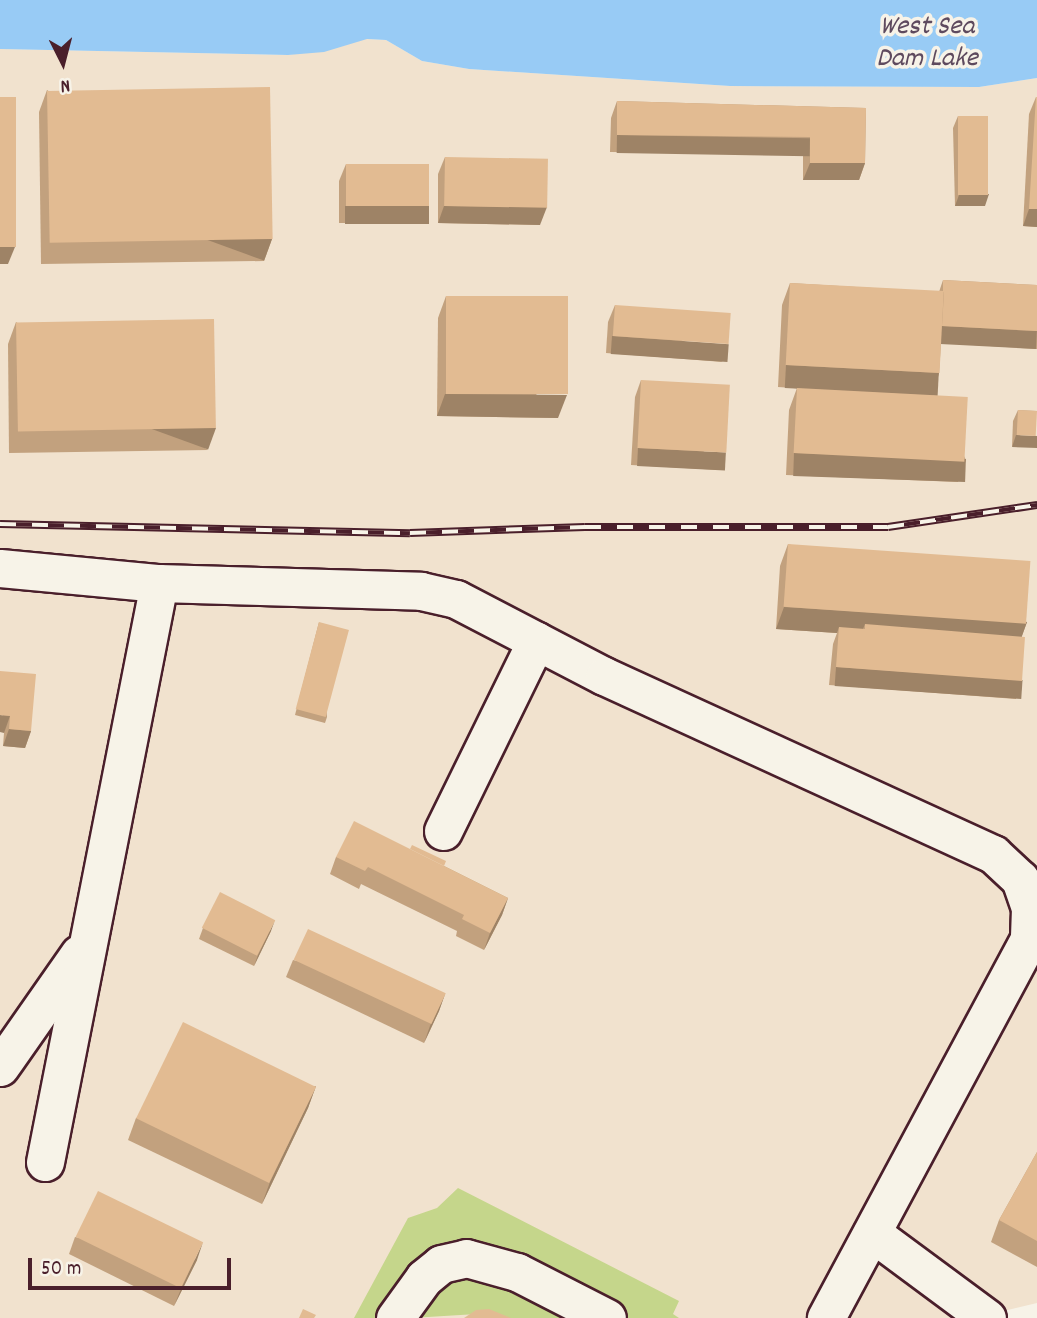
<!DOCTYPE html>
<html>
<head>
<meta charset="utf-8">
<style>
  body { margin:0 }
  #map { position:relative; width:1037px; height:1318px; overflow:hidden; background:#f7f3e8; font-family:Dekko,sans-serif }
  div>[style] { position:absolute }
  .built>* { inset:0; background:#f1e2ce }
  .green>* { inset:0; background:#c5d68b }
  .water>* { inset:0; background:#98cbf5 }
  .roads { filter:drop-shadow(2px 0 #4a1f2b) drop-shadow(-2px 0 #4a1f2b) drop-shadow(0 2px #4a1f2b) drop-shadow(0 -2px #4a1f2b) }
  .minor>* { height:37px; margin:-18.5px; padding:0 18.5px; transform-origin:18.5px; border-radius:18.5px; background:#f7f3e8 }
  .rail>* { height:8px; margin-top:-4px; transform-origin:0; background:repeating-linear-gradient(90deg,#f7f3e8 0 16px,#4a1f2b 0 32px); box-sizing:border-box; border-block:2px solid #4a1f2b }
  .wall>* { inset:0; background:#c2a17e }
  .shaded-wall>* { inset:0; background:#9e8366; transform-origin:0 0 }
  .building>* { inset:0; background:#e2bb92; transform-origin:0 0 }
  span { translate:-50% -50%; white-space:nowrap; text-align:center; line-height:1.15; -webkit-text-stroke:7px #f7f3e8; paint-order:stroke }
  .water-label { font-size:28px; color:#5e4a5e; font-style:italic }
  .north { position:absolute; left:28px; top:28px; width:70px; height:70px; -webkit-text-stroke:5px #f7f3e8; paint-order:stroke; rotate:174deg; font-size:19px; font-weight:700; line-height:28px; text-align:center; color:#4a1f2b }
  .north::after { content:''; display:block; margin:auto; width:24px; height:32px; background:#4a1f2b; clip-path:polygon(50% 0,100% 100%,50% 72%,0 100%) }
  .scale { position:absolute; left:28px; top:1258px; width:203px; height:32px; box-sizing:border-box; border:4px solid #4a1f2b; border-top:0; padding-left:9px; font-size:21px; line-height:24px; white-space:nowrap; color:#4a1f2b; -webkit-text-stroke:5px #f7f3e8; paint-order:stroke }
</style>
</head>
<body>
<div id="map">
  <div class="built">
    <i style="clip-path:polygon(366px 39px,386px 40px,422px 61px,469px 69px,730px 86px,979px 87px,1037px 78px,1037px 1303px,975px 1318px,0 1318px,0 49px,288px 55px)"></i>
  </div>
  <div class="green">
    <i style="clip-path:polygon(458px 1188px,679px 1301px,673px 1314px,679px 1318px,620px 1318px,469px 1253px,388px 1318px,354px 1318px,408px 1218px,437px 1208px)"></i>
    <i style="clip-path:polygon(469px 1274px,594px 1318px,497px 1318px,477px 1314px,411px 1318px,450px 1278px)"></i>
  </div>
  <div class="water">
    <i style="clip-path:polygon(0 0,1037px 0,1037px 78px,979px 87px,730px 86px,469px 69px,422px 61px,386px 40px,367px 39px,324px 52px,288px 55px,0 49px)"></i>
  </div>
  <div class="roads">
    <div class="minor">
      <i style="left:0;top:568px;width:160px;rotate:5.4deg"></i>
      <i style="left:159px;top:583px;width:262px;rotate:1.7deg"></i>
      <i style="left:421px;top:591px;width:36px;rotate:13deg"></i>
      <i style="left:456px;top:599px;width:167px;rotate:27.5deg"></i>
      <i style="left:604px;top:676px;width:428px;rotate:24.6deg"></i>
      <i style="left:993px;top:854px;width:37px;rotate:43deg"></i>
      <i style="left:1020px;top:879px;width:31px;rotate:71deg"></i>
      <i style="left:1030px;top:908px;width:31px;rotate:92deg"></i>
      <i style="left:1029px;top:939px;width:430px;rotate:118.2deg"></i>
      <i style="left:443px;top:831px;width:212px;rotate:-63.9deg"></i>
      <i style="left:0;top:1067px;width:138px;rotate:-55deg"></i>
      <i style="left:45px;top:1162px;width:590px;rotate:-78.86deg"></i>
      <i style="left:872px;top:1233px;width:143px;rotate:36.5deg"></i>
      <i style="left:395px;top:1318px;width:49px;rotate:-54.1deg"></i>
      <i style="left:424px;top:1278px;width:22px;rotate:-39deg"></i>
      <i style="left:441px;top:1264px;width:26px;rotate:-13deg"></i>
      <i style="left:466px;top:1258px;width:53px;rotate:15.4deg"></i>
      <i style="left:517px;top:1272px;width:101px;rotate:27.1deg"></i>
    </div>
  </div>
  <div class="rail">
    <i style="left:0;top:524px;width:410px;rotate:1.3deg"></i>
    <i style="left:410px;top:533px;width:175px;rotate:-2deg"></i>
    <i style="left:585px;top:527px;width:303px"></i>
    <i style="left:888px;top:527px;width:151px;rotate:-8.4deg"></i>
  </div>
  <div class="wall">
    <i style="clip-path:polygon(47px 90px,272px 239px,264px 261px,41px 264px,39px 112px)"></i>
    <i style="clip-path:polygon(1036px 97px,1037px 97px,1037px 227px,1023px 226px,1029px 114px)"></i>
    <i style="clip-path:polygon(617px 101px,866px 108px,865px 163px,859px 180px,803px 180px,803px 154px,610px 152px,611px 118px)"></i>
    <i style="clip-path:polygon(958px 116px,985px 206px,955px 206px,953px 128px)"></i>
    <i style="clip-path:polygon(445px 157px,540px 225px,438px 223px,438px 174px)"></i>
    <i style="clip-path:polygon(346px 164px,429px 206px,423px 223px,339px 223px,339px 181px)"></i>
    <i style="clip-path:polygon(943px 280px,1037px 285px,1037px 349px,941px 343px,939px 374px,932px 394px,966px 460px,958px 482px,786px 475px,789px 410px,797px 388px,824px 390px,778px 387px,782px 305px,790px 283px,939px 292px)"></i>
    <i style="clip-path:polygon(446px 296px,558px 418px,437px 416px,438px 318px)"></i>
    <i style="clip-path:polygon(615px 305px,723px 362px,606px 353px,608px 322px)"></i>
    <i style="clip-path:polygon(16px 322px,208px 450px,9px 453px,8px 344px)"></i>
    <i style="clip-path:polygon(641px 380px,720px 470px,631px 465px,635px 397px)"></i>
    <i style="clip-path:polygon(1018px 410px,1037px 411px,1012px 447px,1013px 421px)"></i>
    <i style="clip-path:polygon(788px 544px,1027px 622px,1022px 636px,1016px 699px,829px 685px,833px 644px,837px 633px,776px 629px,780px 566px)"></i>
    <i style="clip-path:polygon(319px 622px,327px 717px,325px 723px,295px 715px)"></i>
    <i style="clip-path:polygon(0 671px,31px 731px,25px 748px,3px 746px,4px 733px)"></i>
    <i style="clip-path:polygon(336px 857px,444px 866px,508px 898px,502px 915px,484px 950px,456px 936px,457px 931px,361px 884px,359px 889px,330px 874px)"></i>
    <i style="clip-path:polygon(203px 928px,271px 931px,254px 966px,199px 939px)"></i>
    <i style="clip-path:polygon(293px 960px,445px 994px,439px 1011px,424px 1043px,286px 977px)"></i>
    <i style="clip-path:polygon(316px 1086px,308px 1108px,262px 1204px,128px 1140px,136px 1118px)"></i>
    <i style="clip-path:polygon(1037px 1152px,1037px 1267px,991px 1242px,999px 1220px)"></i>
    <i style="clip-path:polygon(75px 1237px,197px 1260px,174px 1306px,69px 1254px)"></i>
  </div>
  <div class="shaded-wall">
    <i style="left:617px;top:135px;width:193px;height:18px;rotate:1deg"></i>
    <i style="clip-path:polygon(810px 163px,865px 163px,859px 180px,803px 180px)"></i>
    <i style="clip-path:polygon(989px 194px,985px 206px,955px 206px,959px 195px)"></i>
    <i style="left:345px;top:206px;width:84px;height:18px"></i>
    <i style="clip-path:polygon(444px 206px,547px 207px,540px 225px,438px 223px)"></i>
    <i style="clip-path:polygon(1029px 209px,1037px 209px,1037px 227px,1023px 226px)"></i>
    <i style="left:272px;top:239px;width:23px;height:223px;rotate:110deg"></i>
    <i style="clip-path:polygon(0 247px,15px 247px,8px 264px,0 264px)"></i>
    <i style="left:941px;top:326px;width:96px;height:18px;rotate:3deg"></i>
    <i style="left:612px;top:336px;width:117px;height:18px;rotate:4deg"></i>
    <i style="left:786px;top:365px;width:153px;height:23px;rotate:3deg"></i>
    <i style="clip-path:polygon(445px 394px,567px 395px,558px 418px,437px 416px)"></i>
    <i style="left:216px;top:428px;width:23px;height:199px;rotate:110deg"></i>
    <i style="clip-path:polygon(1016px 435px,1037px 436px,1037px 448px,1012px 447px)"></i>
    <i style="left:638px;top:448px;width:88px;height:18px;rotate:3deg"></i>
    <i style="left:794px;top:453px;width:172px;height:23px;rotate:2deg"></i>
    <i style="clip-path:polygon(784px 607px,1027px 622px,1019px 644px,865px 629px,865px 624px,861px 634px,839px 627px,837px 633px,776px 629px)"></i>
    <i style="left:836px;top:667px;width:187px;height:19px;rotate:4deg"></i>
    <i style="clip-path:polygon(0 715px,10px 716px,4px 733px,0 732px)"></i>
    <i style="clip-path:polygon(9px 729px,31px 731px,25px 748px,3px 746px)"></i>
    <i style="clip-path:polygon(508px 898px,502px 915px,484px 950px,490px 933px)"></i>
    <i style="clip-path:polygon(275px 920px,271px 931px,254px 966px,258px 955px)"></i>
    <i style="clip-path:polygon(445px 994px,439px 1011px,424px 1043px,430px 1026px)"></i>
    <i style="clip-path:polygon(316px 1086px,308px 1108px,262px 1204px,270px 1182px)"></i>
    <i style="clip-path:polygon(203px 1242px,197px 1260px,174px 1306px,181px 1289px)"></i>
  </div>
  <div class="building">
    <i style="left:270px;top:87px;width:152px;height:223px;rotate:89deg"></i>
    <i style="left:0;top:97px;width:16px;height:150px"></i>
    <i style="clip-path:polygon(1036px 97px,1037px 97px,1037px 209px,1029px 209px)"></i>
    <i style="clip-path:polygon(617px 101px,866px 108px,865px 163px,810px 163px,810px 137px,617px 135px)"></i>
    <i style="left:958px;top:116px;width:30px;height:79px"></i>
    <i style="left:445px;top:157px;width:103px;height:49px;rotate:1deg"></i>
    <i style="left:346px;top:164px;width:83px;height:42px"></i>
    <i style="clip-path:polygon(943px 280px,1037px 285px,1037px 331px,942px 326px,944px 292px,943px 292px)"></i>
    <i style="left:790px;top:283px;width:154px;height:82px;rotate:3deg"></i>
    <i style="left:446px;top:296px;width:122px;height:98px"></i>
    <i style="left:615px;top:305px;width:116px;height:31px;rotate:4deg"></i>
    <i style="left:214px;top:319px;width:109px;height:198px;rotate:89deg"></i>
    <i style="left:641px;top:380px;width:89px;height:68px;rotate:3deg"></i>
    <i style="left:797px;top:388px;width:171px;height:65px;rotate:3deg"></i>
    <i style="left:1018px;top:410px;width:19px;height:25px;rotate:3deg"></i>
    <i style="left:788px;top:544px;width:243px;height:63px;rotate:4deg"></i>
    <i style="left:319px;top:622px;width:31px;height:90px;rotate:15deg"></i>
    <i style="clip-path:polygon(865px 624px,1025px 637px,1022px 681px,836px 667px,839px 627px,865px 629px)"></i>
    <i style="clip-path:polygon(0 671px,36px 674px,31px 731px,9px 729px,10px 716px,0 715px)"></i>
    <i style="clip-path:polygon(354px 821px,508px 898px,490px 933px,462px 919px,464px 915px,368px 867px,365px 871px,336px 857px)"></i>
    <i style="clip-path:polygon(412px 845px,446px 861px,444px 866px,410px 849px)"></i>
    <i style="left:220px;top:892px;width:62px;height:40px;rotate:27deg"></i>
    <i style="left:308px;top:929px;width:152px;height:34px;rotate:25deg"></i>
    <i style="left:183px;top:1022px;width:148px;height:107px;rotate:26deg"></i>
    <i style="clip-path:polygon(1037px 1152px,1037px 1241px,999px 1220px)"></i>
    <i style="left:98px;top:1191px;width:117px;height:51px;rotate:26deg"></i>
    <i style="clip-path:polygon(303px 1309px,316px 1315px,314px 1318px,299px 1318px)"></i>
    <i style="clip-path:polygon(489px 1309px,511px 1318px,464px 1318px,476px 1310px)"></i>
  </div>
  <div class="water-label">
    <span style="left:927px;top:44px">West Sea<br>Dam Lake</span>
  </div>
  <div class="north">N</div>
  <div class="scale">50 m</div>
</div>
</body>
</html>
